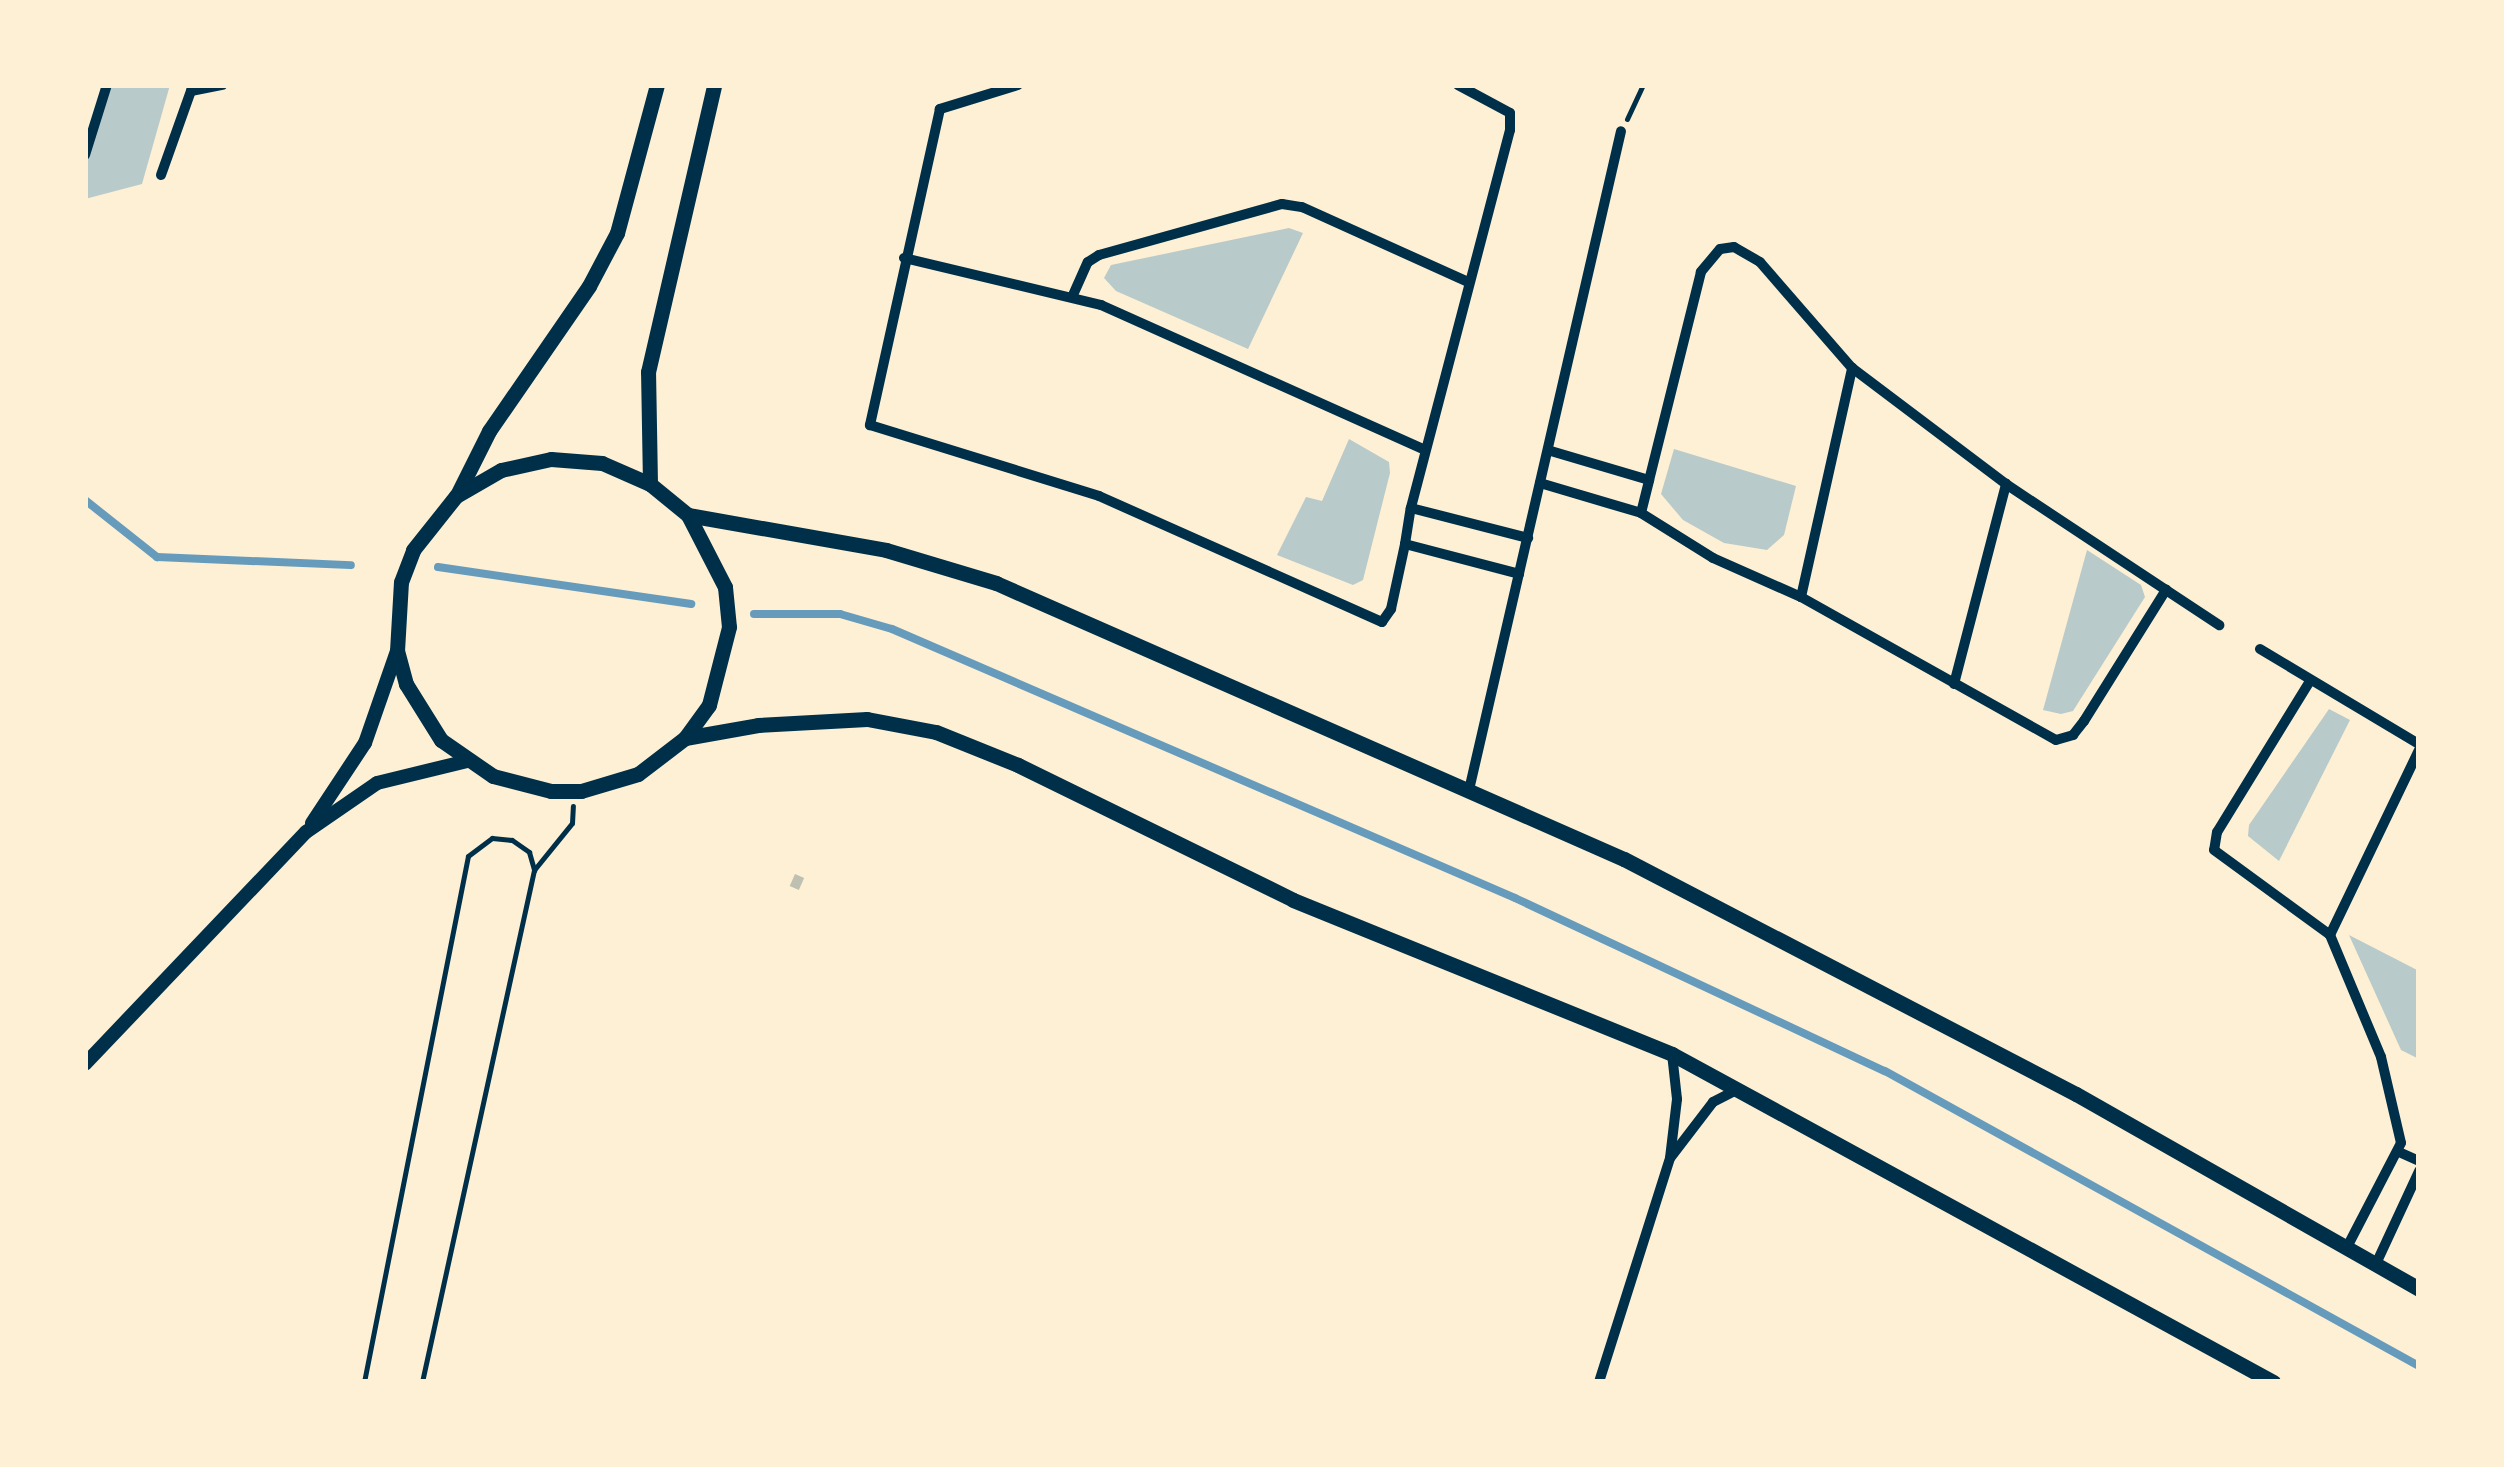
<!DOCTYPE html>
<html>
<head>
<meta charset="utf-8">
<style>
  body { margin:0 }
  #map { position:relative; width:2504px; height:1467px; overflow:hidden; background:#fdf0d5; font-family:"Public Sans",sans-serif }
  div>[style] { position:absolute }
  .green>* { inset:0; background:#b9caca }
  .stream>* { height:8px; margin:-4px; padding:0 4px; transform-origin:4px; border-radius:4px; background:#669bbc }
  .building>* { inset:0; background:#bec0b2; transform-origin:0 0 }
  .path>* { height:5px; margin:-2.5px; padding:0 2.5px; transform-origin:2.5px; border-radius:2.5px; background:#003049 }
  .minor>* { height:10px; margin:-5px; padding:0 5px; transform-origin:5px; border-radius:5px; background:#003049 }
  .tertiary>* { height:14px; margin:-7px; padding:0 7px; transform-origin:7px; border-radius:7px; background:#003049 }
  .secondary>* { height:15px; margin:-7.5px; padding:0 7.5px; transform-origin:7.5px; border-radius:7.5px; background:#003049 }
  span { translate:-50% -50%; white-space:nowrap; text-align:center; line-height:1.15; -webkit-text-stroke:10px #fdf0d5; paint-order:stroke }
  .frame { position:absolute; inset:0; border:88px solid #fdf0d5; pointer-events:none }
</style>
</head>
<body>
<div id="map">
  <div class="green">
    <i style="clip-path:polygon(110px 85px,170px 85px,142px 184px,85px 199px,85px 167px)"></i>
    <i style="clip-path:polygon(1289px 228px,1303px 233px,1248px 349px,1116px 291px,1104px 278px,1111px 265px)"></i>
    <i style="clip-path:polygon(1349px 439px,1389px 462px,1390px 473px,1363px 580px,1353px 585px,1277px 555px,1306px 497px,1322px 501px)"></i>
    <i style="clip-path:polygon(1674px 449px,1796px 486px,1784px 535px,1767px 550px,1724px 543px,1683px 520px,1661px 494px)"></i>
    <i style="clip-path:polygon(2087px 550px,2141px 585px,2145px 597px,2073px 711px,2061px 714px,2043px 710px)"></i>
    <i style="clip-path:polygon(2329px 709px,2350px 720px,2279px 861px,2248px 836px,2249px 825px)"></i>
    <i style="clip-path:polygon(2349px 935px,2419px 971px,2419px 1059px,2401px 1050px)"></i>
  </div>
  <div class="stream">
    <i style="left:85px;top:500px;width:92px;rotate:38.4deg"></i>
    <i style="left:157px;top:557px;width:194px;rotate:2.4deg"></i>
    <i style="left:438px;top:567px;width:256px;rotate:8.3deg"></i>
    <i style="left:754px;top:614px;width:86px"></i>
    <i style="left:840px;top:614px;width:54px;rotate:16.1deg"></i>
    <i style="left:892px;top:629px;width:679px;rotate:23.35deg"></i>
    <i style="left:1515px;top:898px;width:408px;rotate:25.1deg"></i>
    <i style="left:1885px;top:1071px;width:610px;rotate:28.92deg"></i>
  </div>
  <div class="building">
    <i style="left:795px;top:874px;width:10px;height:13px;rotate:24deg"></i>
  </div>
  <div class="path">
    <i style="left:1627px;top:119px;width:38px;rotate:-65deg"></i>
    <i style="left:534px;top:870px;width:60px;rotate:-51deg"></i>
    <i style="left:572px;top:823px;width:17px;rotate:-87deg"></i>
    <i style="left:364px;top:1382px;width:536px;rotate:-78.82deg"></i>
    <i style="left:468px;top:856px;width:30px;rotate:-37deg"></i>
    <i style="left:492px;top:838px;width:20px;rotate:6deg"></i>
    <i style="left:512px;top:840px;width:21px;rotate:35deg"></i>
    <i style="left:529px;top:852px;width:19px;rotate:74deg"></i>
    <i style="left:534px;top:870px;width:524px;rotate:102.34deg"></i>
  </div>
  <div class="minor">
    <i style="left:1018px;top:85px;width:82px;rotate:162.9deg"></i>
    <i style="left:940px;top:109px;width:324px;rotate:102.5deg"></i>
    <i style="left:870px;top:425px;width:240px;rotate:17.2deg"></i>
    <i style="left:1099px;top:496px;width:310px;rotate:24deg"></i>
    <i style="left:1382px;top:622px;width:16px;rotate:-55deg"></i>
    <i style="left:1391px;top:609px;width:66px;rotate:-77.8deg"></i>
    <i style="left:1405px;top:544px;width:118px;rotate:14.7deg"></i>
    <i style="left:1458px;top:85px;width:59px;rotate:28.3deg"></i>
    <i style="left:1510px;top:113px;width:17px;rotate:90deg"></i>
    <i style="left:1510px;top:130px;width:391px;rotate:104.7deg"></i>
    <i style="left:1411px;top:508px;width:121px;rotate:14.4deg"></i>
    <i style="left:191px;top:91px;width:32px;rotate:-11deg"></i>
    <i style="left:85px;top:155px;width:73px;rotate:-72.6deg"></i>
    <i style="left:161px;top:175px;width:96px;rotate:-70.4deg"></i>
    <i style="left:904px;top:258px;width:203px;rotate:13.4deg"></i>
    <i style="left:1101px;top:305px;width:353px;rotate:24.1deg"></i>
    <i style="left:1073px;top:295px;width:36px;rotate:-66deg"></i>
    <i style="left:1088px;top:262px;width:13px;rotate:-32deg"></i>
    <i style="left:1099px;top:255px;width:190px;rotate:-15.6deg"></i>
    <i style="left:1282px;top:204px;width:20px;rotate:9deg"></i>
    <i style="left:1302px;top:207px;width:182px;rotate:24.3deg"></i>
    <i style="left:1540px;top:483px;width:105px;rotate:16.5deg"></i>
    <i style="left:1641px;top:513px;width:85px;rotate:32deg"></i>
    <i style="left:1713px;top:558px;width:96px;rotate:23.9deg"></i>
    <i style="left:1801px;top:597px;width:292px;rotate:29.3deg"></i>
    <i style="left:2056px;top:740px;width:18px;rotate:-16deg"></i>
    <i style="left:2073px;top:735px;width:18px;rotate:-52deg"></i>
    <i style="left:2084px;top:721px;width:155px;rotate:-58deg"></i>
    <i style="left:2166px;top:590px;width:192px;rotate:-146.5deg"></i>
    <i style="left:2006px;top:484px;width:193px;rotate:-143deg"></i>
    <i style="left:1852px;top:368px;width:140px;rotate:-131deg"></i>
    <i style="left:1760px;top:262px;width:30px;rotate:-150deg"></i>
    <i style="left:1734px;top:247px;width:14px;rotate:172deg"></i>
    <i style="left:1720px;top:249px;width:30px;rotate:130deg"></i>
    <i style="left:1701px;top:272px;width:214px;rotate:104deg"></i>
    <i style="left:1649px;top:480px;width:105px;rotate:-163.5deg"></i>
    <i style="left:1641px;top:513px;width:34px;rotate:-76deg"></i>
    <i style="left:1405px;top:544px;width:36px;rotate:-81deg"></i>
    <i style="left:2166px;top:590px;width:64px;rotate:33.4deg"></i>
    <i style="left:1801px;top:597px;width:235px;rotate:-77.4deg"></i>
    <i style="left:2260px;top:649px;width:185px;rotate:30.9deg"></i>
    <i style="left:2310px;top:681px;width:177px;rotate:121.6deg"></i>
    <i style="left:2217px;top:832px;width:18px;rotate:99deg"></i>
    <i style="left:2214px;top:850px;width:144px;rotate:36.2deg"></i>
    <i style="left:2330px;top:935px;width:132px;rotate:67.3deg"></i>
    <i style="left:2381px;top:1057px;width:88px;rotate:76.9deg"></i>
    <i style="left:2401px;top:1143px;width:119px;rotate:117.4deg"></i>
    <i style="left:1954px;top:684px;width:207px;rotate:-75.4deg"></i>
    <i style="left:1469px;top:790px;width:676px;rotate:-77.01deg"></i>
    <i style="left:2330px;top:935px;width:205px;rotate:-64.3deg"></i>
    <i style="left:2399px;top:1152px;width:22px;rotate:24deg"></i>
    <i style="left:1671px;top:1157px;width:69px;rotate:-52.6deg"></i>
    <i style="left:1713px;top:1102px;width:28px;rotate:-27deg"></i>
    <i style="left:2375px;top:1266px;width:105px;rotate:-65.1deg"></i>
    <i style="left:1599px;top:1382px;width:235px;rotate:-72.4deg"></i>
    <i style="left:1670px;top:1158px;width:59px;rotate:-83.2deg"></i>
    <i style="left:1677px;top:1099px;width:45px;rotate:-96.3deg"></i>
  </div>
  <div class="tertiary">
    <i style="left:312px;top:823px;width:96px;rotate:-56.5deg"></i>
    <i style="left:365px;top:743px;width:97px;rotate:-70.8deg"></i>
    <i style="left:85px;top:1064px;width:320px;rotate:-46.4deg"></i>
    <i style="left:306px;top:832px;width:86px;rotate:-34.6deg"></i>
    <i style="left:377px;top:783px;width:93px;rotate:-13.7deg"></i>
  </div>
  <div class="secondary">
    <i style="left:650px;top:484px;width:112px;rotate:-91deg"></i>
    <i style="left:648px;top:372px;width:294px;rotate:-77deg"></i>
    <i style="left:457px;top:495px;width:72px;rotate:-63.4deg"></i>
    <i style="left:489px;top:431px;width:176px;rotate:-55.4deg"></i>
    <i style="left:589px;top:286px;width:60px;rotate:-62.2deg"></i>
    <i style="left:617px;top:233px;width:153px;rotate:-74.9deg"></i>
    <i style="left:688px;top:515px;width:81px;rotate:62.8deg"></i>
    <i style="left:725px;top:587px;width:40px;rotate:84.3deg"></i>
    <i style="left:729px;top:627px;width:81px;rotate:104.4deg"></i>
    <i style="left:709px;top:705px;width:41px;rotate:126deg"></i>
    <i style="left:685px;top:738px;width:59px;rotate:142.5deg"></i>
    <i style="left:638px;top:774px;width:59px;rotate:163.4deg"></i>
    <i style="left:581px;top:791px;width:30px;rotate:180deg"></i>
    <i style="left:551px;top:791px;width:60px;rotate:-165.5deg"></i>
    <i style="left:493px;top:776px;width:63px;rotate:-145.3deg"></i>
    <i style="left:441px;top:740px;width:66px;rotate:-122deg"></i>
    <i style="left:406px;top:684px;width:34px;rotate:-105deg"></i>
    <i style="left:397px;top:651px;width:69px;rotate:-86.7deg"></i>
    <i style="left:401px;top:582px;width:34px;rotate:-69deg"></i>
    <i style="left:413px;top:550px;width:69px;rotate:-51.5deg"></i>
    <i style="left:456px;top:496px;width:52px;rotate:-30deg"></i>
    <i style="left:501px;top:470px;width:51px;rotate:-12.4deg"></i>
    <i style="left:551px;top:459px;width:51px;rotate:4.5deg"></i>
    <i style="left:602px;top:463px;width:52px;rotate:23.6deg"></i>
    <i style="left:650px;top:484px;width:49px;rotate:39.2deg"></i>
    <i style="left:688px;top:515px;width:201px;rotate:10deg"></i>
    <i style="left:886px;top:550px;width:115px;rotate:16.7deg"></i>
    <i style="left:996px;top:583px;width:686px;rotate:23.73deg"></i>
    <i style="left:1624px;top:859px;width:509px;rotate:27.47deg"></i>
    <i style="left:2076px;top:1094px;width:395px;rotate:29.6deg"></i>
    <i style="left:685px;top:738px;width:74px;rotate:-10.1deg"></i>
    <i style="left:758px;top:725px;width:109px;rotate:-3.2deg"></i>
    <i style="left:867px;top:719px;width:70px;rotate:10.7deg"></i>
    <i style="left:936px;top:732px;width:88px;rotate:21.9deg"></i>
    <i style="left:1018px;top:765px;width:306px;rotate:26.1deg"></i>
    <i style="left:1293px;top:900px;width:409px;rotate:22.1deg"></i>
    <i style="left:1672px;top:1054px;width:685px;rotate:28.62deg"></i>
  </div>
  <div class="frame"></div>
</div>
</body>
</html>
